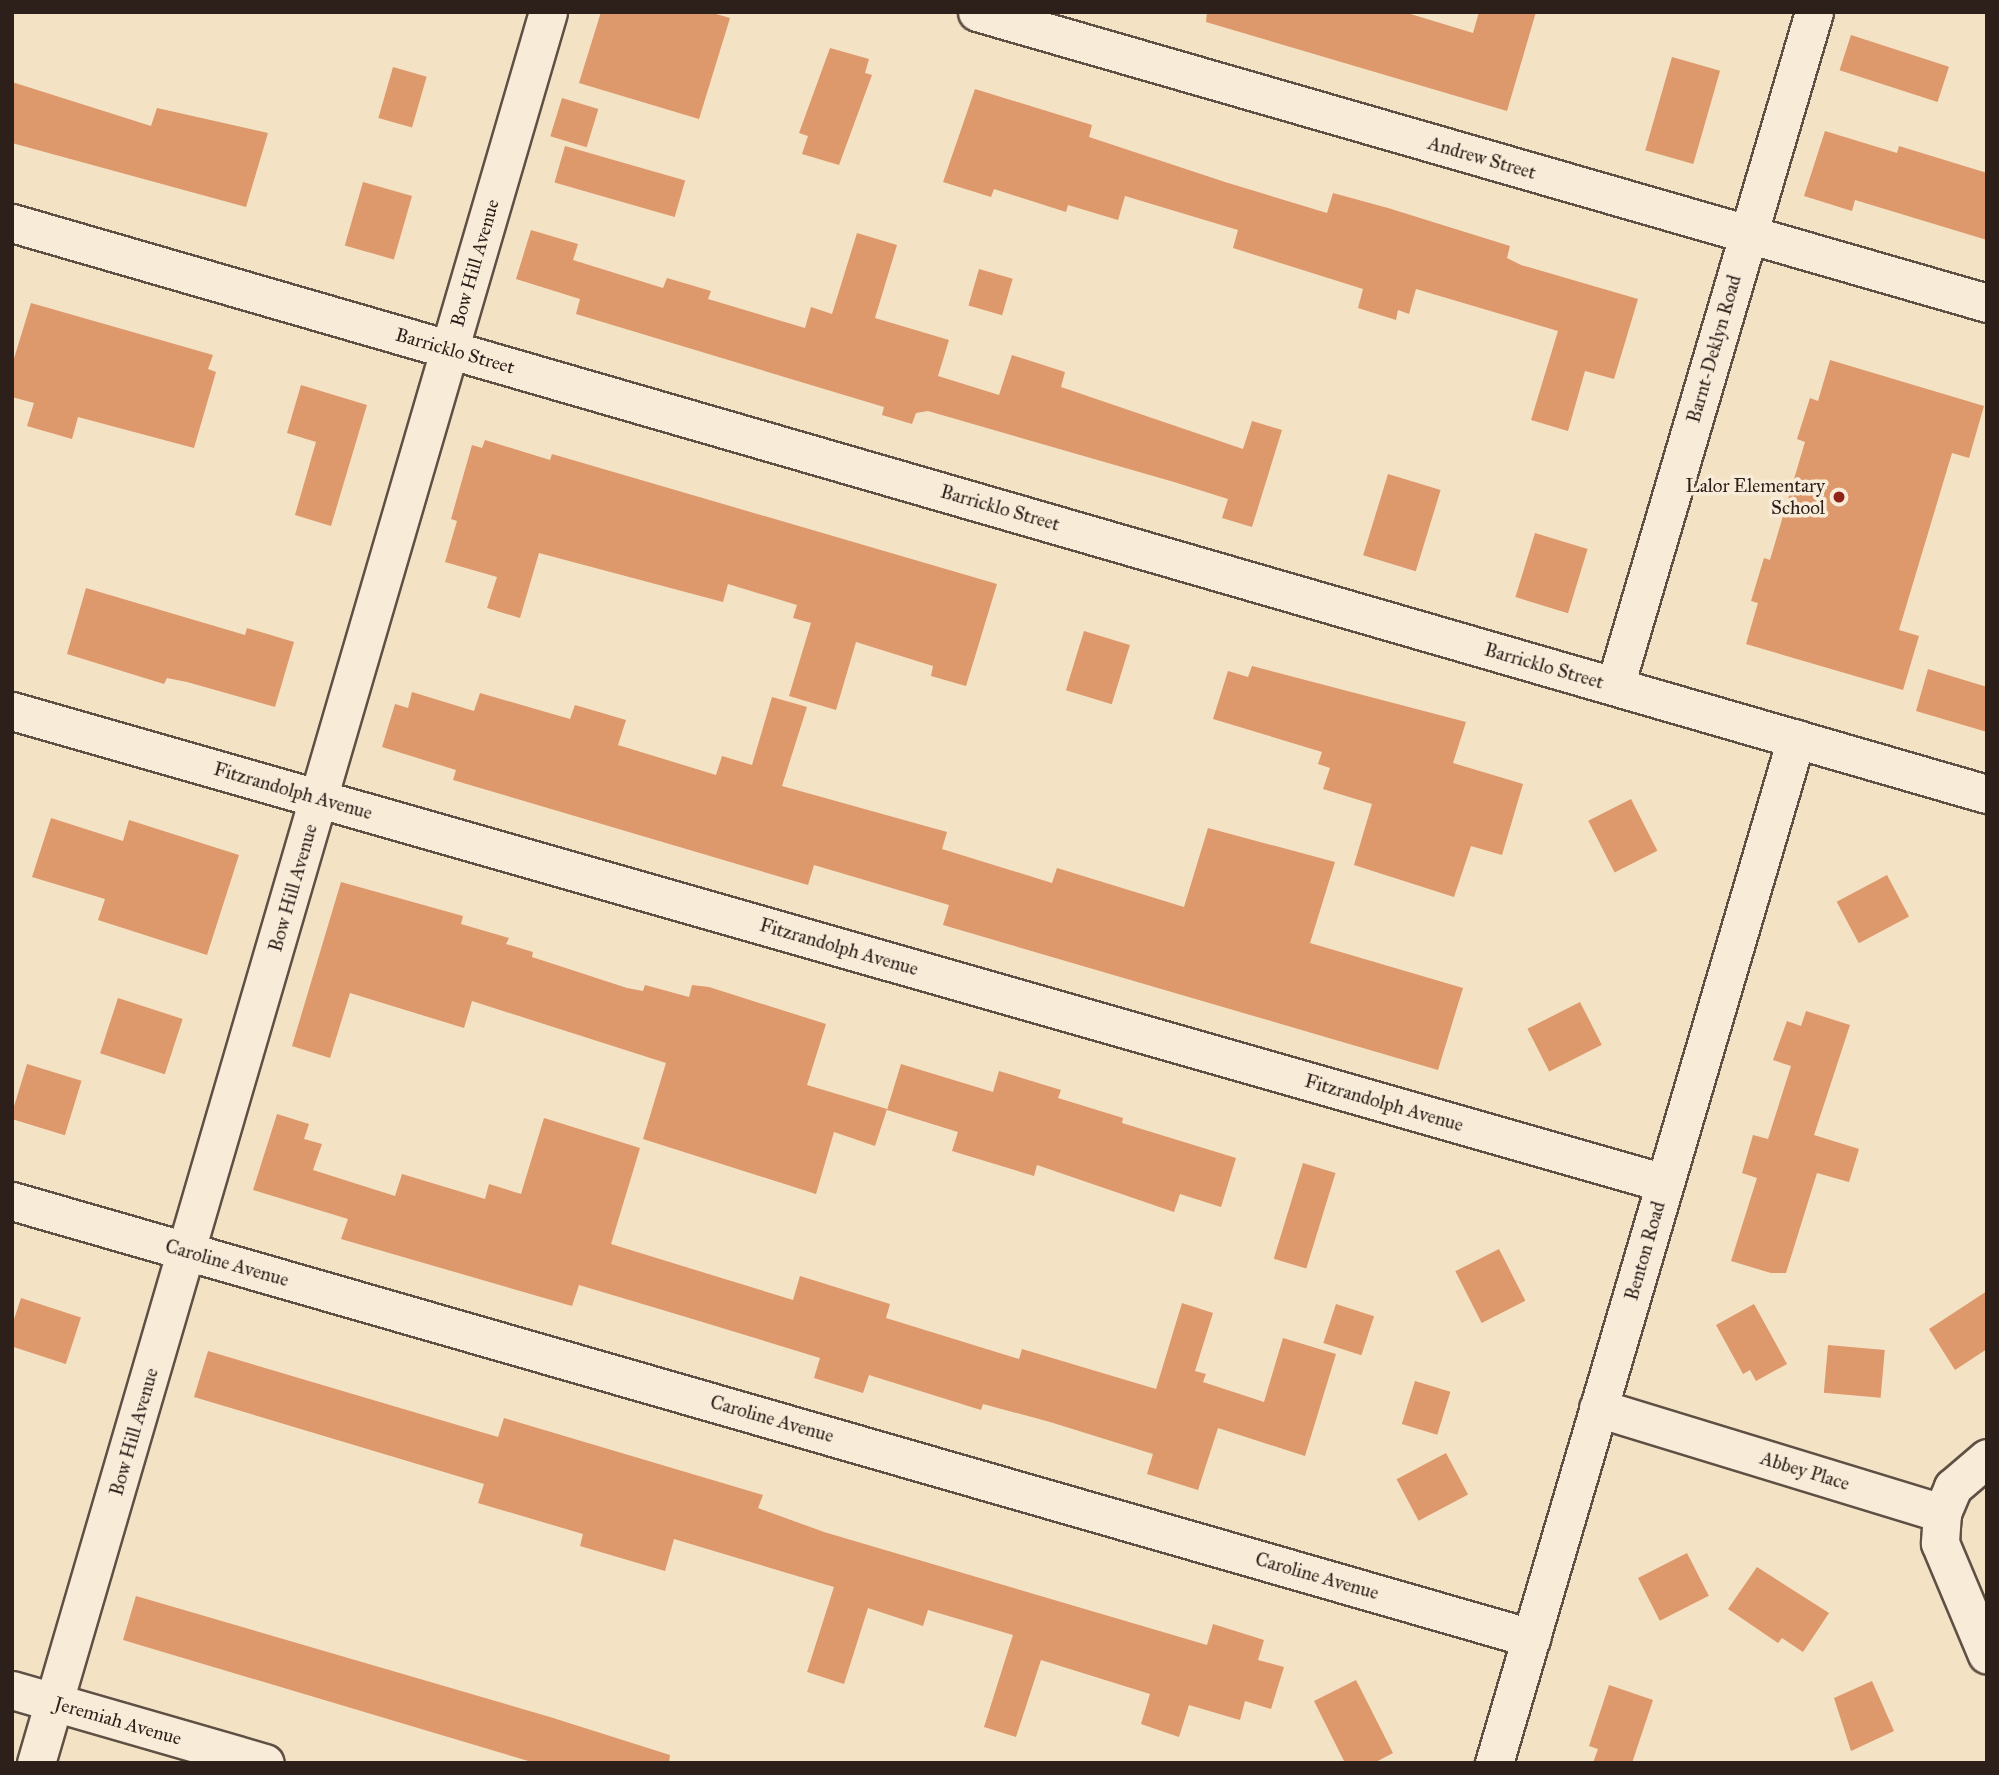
<!DOCTYPE html>
<html>
<head>
<meta charset="utf-8">
<style>
  body { margin:0 }
  #map { position:relative; width:1999px; height:1775px; overflow:hidden; background:#f4e2c4; font-family:"IM FELL Great Primer",serif }
  div>[style] { position:absolute }
  .building>* { inset:0; background:#dd986c; transform-origin:0 0 }
  .roads { filter:drop-shadow(2px 0 #5f5045) drop-shadow(-2px 0 #5f5045) drop-shadow(0 2px #5f5045) drop-shadow(0 -2px #5f5045) }
  .minor>* { height:37px; margin:-18.5px; padding:0 18.5px; transform-origin:18.5px; border-radius:18.5px; background:#f8ecd9 }
  .dots>* { width:19px; height:19px; translate:-50% -50%; box-sizing:border-box; border:4px solid #f8ecd9; border-radius:50% }
  span { translate:-50% -50%; white-space:nowrap; text-align:center; line-height:1.15; -webkit-text-stroke:7px #f8ecd9; paint-order:stroke }
  .street-label { font-size:19px; color:#2d201b }
  .poi-label { font-size:19px; color:#2d201b }
  .right { translate:-100% -50%; text-align:right }
  .frame { position:absolute; inset:0; border:14px solid #2d201b; pointer-events:none }
</style>
</head>
<body>
<div id="map">
  <div class="building">
    <i style="clip-path:polygon(601px 12px,709px 12px,730px 18px,699px 119px,579px 83px)"></i>
    <i style="clip-path:polygon(1207px 12px,1404px 12px,1473px 33px,1479px 12px,1536px 12px,1507px 111px,1206px 22px)"></i>
    <i style="left:1851px;top:35px;width:103px;height:37px;rotate:18deg"></i>
    <i style="clip-path:polygon(830px 48px,869px 59px,865px 73px,872px 75px,839px 165px,802px 154px,808px 136px,799px 133px)"></i>
    <i style="left:1672px;top:57px;width:50px;height:97px;rotate:16deg"></i>
    <i style="left:393px;top:67px;width:35px;height:53px;rotate:16deg"></i>
    <i style="clip-path:polygon(12px 82px,151px 126px,157px 108px,268px 133px,246px 207px,12px 143px)"></i>
    <i style="clip-path:polygon(975px 89px,1092px 125px,1089px 137px,1225px 182px,1327px 213px,1333px 193px,1388px 208px,1510px 246px,1507px 258px,1521px 265px,1638px 299px,1614px 379px,1585px 371px,1568px 431px,1531px 420px,1558px 331px,1416px 289px,1409px 314px,1398px 310px,1396px 320px,1358px 308px,1363px 289px,1233px 248px,1238px 230px,1125px 196px,1118px 220px,1068px 205px,1066px 212px,994px 189px,991px 197px,943px 182px)"></i>
    <i style="left:562px;top:98px;width:38px;height:40px;rotate:17deg"></i>
    <i style="clip-path:polygon(1825px 131px,1897px 153px,1899px 146px,1987px 173px,1987px 240px,1855px 200px,1852px 211px,1804px 196px)"></i>
    <i style="left:565px;top:146px;width:125px;height:38px;rotate:16deg"></i>
    <i style="left:363px;top:182px;width:51px;height:66px;rotate:16deg"></i>
    <i style="clip-path:polygon(531px 230px,578px 244px,573px 260px,663px 288px,667px 278px,711px 291px,708px 299px,805px 328px,811px 307px,832px 314px,857px 233px,897px 245px,875px 318px,949px 340px,938px 376px,999px 395px,1012px 355px,1065px 372px,1061px 387px,1243px 449px,1252px 421px,1282px 430px,1252px 527px,1222px 518px,1228px 499px,1174px 482px,928px 411px,916px 413px,912px 424px,882px 415px,884px 407px,576px 314px,580px 299px,516px 279px)"></i>
    <i style="left:979px;top:269px;width:35px;height:38px;rotate:16deg"></i>
    <i style="clip-path:polygon(31px 303px,213px 355px,208px 369px,216px 372px,194px 448px,78px 417px,72px 439px,27px 426px,34px 403px,12px 397px,12px 365px)"></i>
    <i style="clip-path:polygon(1830px 360px,1984px 406px,1969px 458px,1952px 453px,1899px 630px,1919px 636px,1903px 690px,1746px 644px,1758px 603px,1751px 601px,1764px 558px,1770px 560px,1805px 442px,1797px 439px,1810px 398px,1818px 401px)"></i>
    <i style="clip-path:polygon(301px 385px,367px 405px,331px 526px,295px 515px,316px 442px,287px 433px)"></i>
    <i style="clip-path:polygon(485px 440px,550px 460px,552px 454px,997px 584px,966px 686px,931px 676px,933px 666px,856px 642px,836px 710px,789px 696px,811px 623px,793px 618px,797px 605px,728px 584px,723px 602px,539px 553px,520px 618px,487px 608px,497px 577px,445px 562px,457px 521px,451px 519px,472px 445px,482px 448px)"></i>
    <i style="left:1388px;top:474px;width:55px;height:85px;rotate:17deg"></i>
    <i style="left:1535px;top:533px;width:55px;height:67px;rotate:17deg"></i>
    <i style="clip-path:polygon(86px 588px,245px 635px,247px 628px,294px 642px,275px 707px,187px 682px,167px 678px,164px 684px,67px 654px)"></i>
    <i style="left:1084px;top:631px;width:48px;height:62px;rotate:17deg"></i>
    <i style="clip-path:polygon(1252px 666px,1466px 722px,1453px 763px,1523px 784px,1502px 855px,1471px 846px,1454px 897px,1354px 865px,1372px 804px,1323px 789px,1330px 768px,1318px 764px,1322px 752px,1213px 719px,1228px 671px,1248px 677px)"></i>
    <i style="clip-path:polygon(1928px 669px,1987px 687px,1987px 732px,1916px 711px)"></i>
    <i style="clip-path:polygon(412px 692px,474px 711px,480px 693px,570px 719px,575px 705px,626px 720px,618px 745px,716px 775px,722px 756px,752px 765px,772px 697px,807px 707px,782px 786px,947px 832px,942px 849px,1052px 883px,1057px 868px,1184px 907px,1208px 828px,1335px 862px,1310px 943px,1463px 988px,1438px 1070px,943px 925px,949px 905px,814px 865px,808px 885px,453px 780px,456px 770px,382px 747px,395px 704px,408px 708px)"></i>
    <i style="left:1631px;top:799px;width:58px;height:48px;rotate:63deg"></i>
    <i style="clip-path:polygon(51px 818px,123px 841px,129px 820px,239px 855px,207px 955px,98px 920px,105px 899px,32px 877px)"></i>
    <i style="left:1887px;top:875px;width:47px;height:57px;rotate:62deg"></i>
    <i style="clip-path:polygon(341px 882px,463px 916px,461px 924px,509px 938px,506px 944px,533px 952px,532px 957px,627px 988px,643px 991px,645px 985px,689px 997px,692px 985px,709px 987px,826px 1024px,807px 1085px,887px 1109px,875px 1146px,834px 1132px,816px 1194px,643px 1139px,666px 1063px,472px 1001px,464px 1028px,350px 993px,330px 1058px,292px 1046px)"></i>
    <i style="left:118px;top:998px;width:68px;height:58px;rotate:18deg"></i>
    <i style="left:1580px;top:1002px;width:48px;height:59px;rotate:63deg"></i>
    <i style="clip-path:polygon(1806px 1011px,1850px 1025px,1814px 1135px,1859px 1149px,1849px 1182px,1817px 1173px,1786px 1273px,1771px 1273px,1731px 1261px,1757px 1178px,1742px 1173px,1753px 1135px,1768px 1139px,1791px 1066px,1773px 1060px,1787px 1021px,1801px 1026px)"></i>
    <i style="left:27px;top:1064px;width:57px;height:57px;rotate:17deg"></i>
    <i style="clip-path:polygon(901px 1064px,993px 1092px,999px 1071px,1061px 1090px,1058px 1098px,1123px 1118px,1122px 1123px,1236px 1158px,1221px 1207px,1180px 1194px,1174px 1212px,1037px 1165px,1034px 1176px,952px 1151px,958px 1132px,887px 1110px)"></i>
    <i style="clip-path:polygon(277px 1114px,309px 1124px,304px 1139px,322px 1144px,313px 1170px,395px 1196px,402px 1174px,485px 1199px,489px 1184px,521px 1194px,544px 1118px,640px 1148px,611px 1244px,793px 1300px,800px 1276px,890px 1304px,886px 1318px,1019px 1359px,1022px 1349px,1156px 1389px,1182px 1303px,1213px 1313px,1195px 1371px,1206px 1374px,1203px 1382px,1264px 1402px,1283px 1338px,1336px 1354px,1305px 1456px,1218px 1428px,1198px 1490px,1147px 1474px,1153px 1454px,1050px 1422px,983px 1404px,981px 1410px,869px 1375px,863px 1393px,814px 1378px,820px 1358px,686px 1317px,579px 1285px,572px 1306px,341px 1239px,348px 1219px,253px 1190px)"></i>
    <i style="left:1303px;top:1163px;width:34px;height:100px;rotate:17deg"></i>
    <i style="left:1499px;top:1249px;width:58px;height:49px;rotate:63deg"></i>
    <i style="clip-path:polygon(1987px 1291px,1987px 1349px,1955px 1370px,1929px 1329px)"></i>
    <i style="left:21px;top:1298px;width:63px;height:49px;rotate:18deg"></i>
    <i style="left:1336px;top:1304px;width:40px;height:41px;rotate:18deg"></i>
    <i style="clip-path:polygon(1754px 1304px,1787px 1364px,1756px 1381px,1750px 1370px,1743px 1374px,1716px 1325px)"></i>
    <i style="left:1828px;top:1345px;width:57px;height:48px;rotate:5deg"></i>
    <i style="clip-path:polygon(208px 1351px,498px 1437px,504px 1418px,763px 1495px,758px 1508px,824px 1532px,1207px 1645px,1213px 1624px,1264px 1640px,1258px 1660px,1284px 1667px,1271px 1709px,1245px 1701px,1240px 1720px,1189px 1705px,1179px 1737px,1141px 1724px,1150px 1694px,1041px 1660px,1016px 1737px,984px 1727px,1013px 1635px,928px 1610px,923px 1626px,868px 1608px,844px 1684px,807px 1672px,834px 1587px,674px 1539px,665px 1571px,580px 1546px,583px 1534px,478px 1503px,484px 1484px,194px 1397px)"></i>
    <i style="left:1415px;top:1381px;width:37px;height:45px;rotate:17deg"></i>
    <i style="left:1446px;top:1453px;width:47px;height:56px;rotate:62deg"></i>
    <i style="left:1687px;top:1553px;width:48px;height:55px;rotate:63deg"></i>
    <i style="clip-path:polygon(1757px 1567px,1829px 1613px,1803px 1652px,1782px 1638px,1778px 1643px,1728px 1609px)"></i>
    <i style="clip-path:polygon(136px 1596px,550px 1717px,670px 1755px,669px 1763px,535px 1763px,123px 1640px)"></i>
    <i style="clip-path:polygon(1356px 1680px,1393px 1753px,1374px 1763px,1345px 1763px,1314px 1701px)"></i>
    <i style="clip-path:polygon(1872px 1681px,1894px 1731px,1851px 1751px,1834px 1698px)"></i>
    <i style="clip-path:polygon(1609px 1685px,1653px 1700px,1632px 1763px,1593px 1763px,1598px 1749px,1589px 1746px)"></i>
  </div>
  <div class="roads">
    <div class="minor">
      <i style="left:977px;top:12px;width:1051px;rotate:16.07deg"></i>
      <i style="left:12px;top:223px;width:2056px;rotate:16.13deg"></i>
      <i style="left:1615px;top:686px;width:703px;rotate:-73.55deg"></i>
      <i style="left:12px;top:711px;width:1719px;rotate:15.94deg"></i>
      <i style="left:12px;top:1201px;width:1581px;rotate:16.05deg"></i>
      <i style="left:1598px;top:1408px;width:360px;rotate:17deg"></i>
      <i style="left:1987px;top:1458px;width:45px;rotate:139.5deg"></i>
      <i style="left:1953px;top:1487px;width:28px;rotate:113deg"></i>
      <i style="left:1942px;top:1513px;width:30px;rotate:94deg"></i>
      <i style="left:1940px;top:1543px;width:121px;rotate:67.2deg"></i>
      <i style="left:12px;top:1690px;width:263px;rotate:16.1deg"></i>
      <i style="left:36px;top:1763px;width:1824px;rotate:-73.7deg"></i>
      <i style="left:1494px;top:1763px;width:1068px;rotate:-73.57deg"></i>
    </div>
  </div>
  <div class="dots">
    <i style="left:1839px;top:497px;background:#8f2418"></i>
  </div>
  <div class="street-label">
    <span style="left:1482px;top:158px;rotate:16deg">Andrew Street</span>
    <span style="left:475px;top:263px;rotate:-74deg">Bow Hill Avenue</span>
    <span style="left:1714px;top:349px;rotate:-74deg">Barnt-Deklyn Road</span>
    <span style="left:455px;top:351px;rotate:16deg">Barricklo Street</span>
    <span style="left:1000px;top:508px;rotate:16deg">Barricklo Street</span>
    <span style="left:1544px;top:666px;rotate:16deg">Barricklo Street</span>
    <span style="left:293px;top:791px;rotate:16deg">Fitzrandolph Avenue</span>
    <span style="left:293px;top:888px;rotate:-74deg">Bow Hill Avenue</span>
    <span style="left:839px;top:947px;rotate:16deg">Fitzrandolph Avenue</span>
    <span style="left:1384px;top:1103px;rotate:16deg">Fitzrandolph Avenue</span>
    <span style="left:1645px;top:1251px;rotate:-74deg">Benton Road</span>
    <span style="left:227px;top:1263px;rotate:16deg">Caroline Avenue</span>
    <span style="left:772px;top:1419px;rotate:16deg">Caroline Avenue</span>
    <span style="left:134px;top:1432px;rotate:-74deg">Bow Hill Avenue</span>
    <span style="left:1805px;top:1471px;rotate:17deg">Abbey Place</span>
    <span style="left:1317px;top:1576px;rotate:16deg">Caroline Avenue</span>
    <span style="left:118px;top:1721px;rotate:16deg">Jeremiah Avenue</span>
  </div>
  <div class="poi-label">
    <span class="right" style="left:1825px;top:497px">Lalor Elementary<br>School</span>
  </div>
  <div class="frame"></div>
</div>
</body>
</html>
